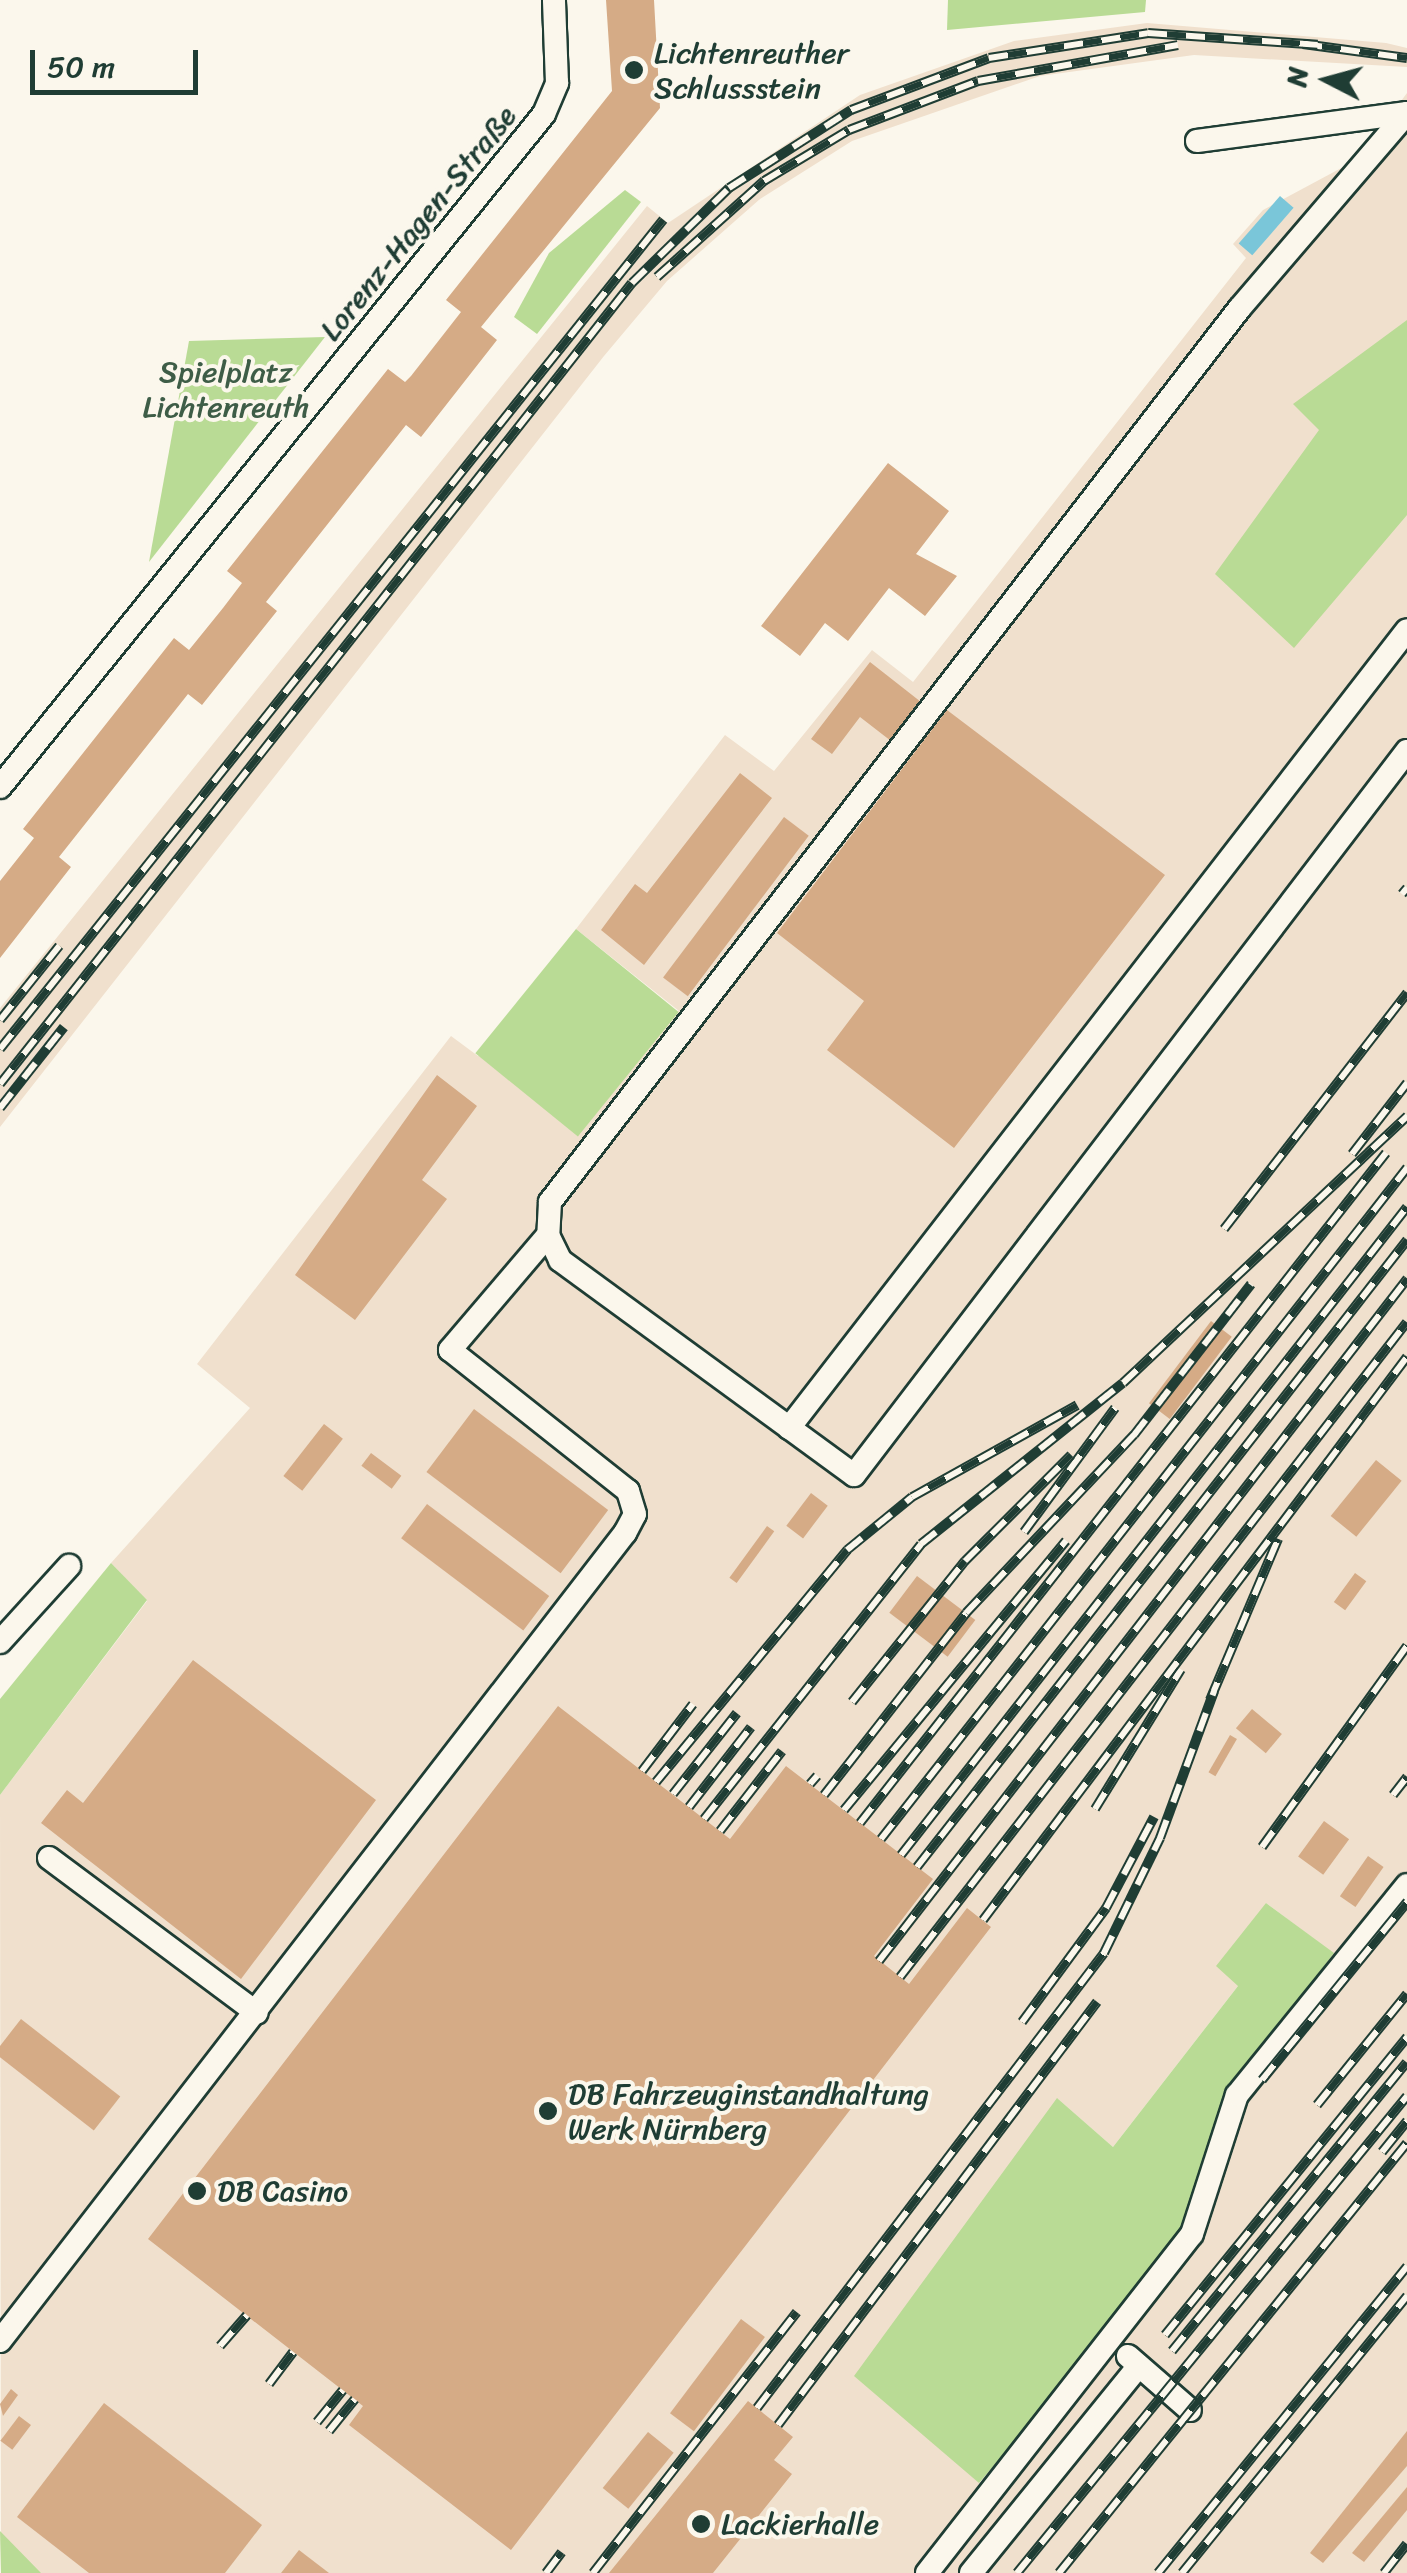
<!DOCTYPE html>
<html>
<head>
<meta charset="utf-8">
<style>
  body { margin:0 }
  #map { position:relative; width:1407px; height:2573px; overflow:hidden; background:#fbf7ec; font-family:Sriracha,sans-serif }
  div>[style] { position:absolute }
  .built>* { inset:0; background:#f0e0cd }
  .green>* { inset:0; background:#b9db95; transform-origin:0 0 }
  .water>* { inset:0; background:#7ac6d9; transform-origin:0 0 }
  .building>* { inset:0; background:#d5ab86; transform-origin:0 0 }
  .roads { filter:drop-shadow(2px 0 #1f3d34) drop-shadow(-2px 0 #1f3d34) drop-shadow(0 2px #1f3d34) drop-shadow(0 -2px #1f3d34) }
  .minor>* { height:22px; margin:-11px; padding:0 11px; transform-origin:11px; border-radius:11px; background:#fbf7ec }
  .rail>* { height:10px; margin-top:-5px; transform-origin:0; background:repeating-linear-gradient(90deg,#fbf7ec 0 19px,#1f3d34 0 38px); box-sizing:border-box; border-block:2px solid #1f3d34 }
  .dots>* { width:28px; height:28px; translate:-50% -50%; box-sizing:border-box; border:5px solid #fbf7ec; border-radius:50% }
  span { translate:-50% -50%; white-space:nowrap; text-align:center; line-height:1.15; -webkit-text-stroke:8px #fbf7ec; paint-order:stroke }
  .poi-label { font-size:30px; color:#1f3d34 }
  .left { translate:0 -50%; text-align:left }
  .street-label { font-size:30px; color:#1f3d34 }
  .park-label { font-size:30px; color:#3e5d47 }
  .north { position:absolute; left:1277px; top:30px; width:100px; height:100px; -webkit-text-stroke:8px #fbf7ec; paint-order:stroke; rotate:276deg; font-size:28px; font-weight:700; line-height:40px; text-align:center; color:#1f3d34 }
  .north::after { content:''; display:block; margin:auto; width:35px; height:45px; background:#1f3d34; clip-path:polygon(50% 0,100% 100%,50% 72%,0 100%) }
  .scale { position:absolute; left:30px; top:50px; width:168px; height:45px; box-sizing:border-box; border:5px solid #1f3d34; border-top:0; padding-left:12px; font-size:30px; line-height:35px; white-space:nowrap; color:#1f3d34; -webkit-text-stroke:8px #fbf7ec; paint-order:stroke }
</style>
</head>
<body>
<div id="map">
  <div class="built">
    <i style="clip-path:polygon(1147px 23px,1386px 43px,1407px 48px,1407px 67px,1194px 55px,1040px 76px,852px 141px,760px 199px,667px 281px,604px 356px,0 1127px,0 1008px,647px 206px,668px 223px,860px 95px,1014px 41px)"></i>
    <i style="clip-path:polygon(evenodd,1407px 93px,1407px 2573px,1px 2573px,0 1795px,147px 1601px,111px 1563px,250px 1408px,197px 1364px,451px 1036px,478px 1056px,679px 1011px,576px 929px,725px 735px,774px 771px,872px 650px,913px 682px,1246px 258px,1233px 244px,1263px 210px,1358px 159px,1407px 93px,1266px 1903px,1333px 1953px,1228px 2092px,1106px 2335px,980px 2483px,1058px 2099px,1113px 2147px,1238px 1986px,1266px 1903px)"></i>
  </div>
  <div class="green">
    <i style="clip-path:polygon(948px 0,1146px 0,1145px 12px,947px 30px)"></i>
    <i style="clip-path:polygon(625px 190px,641px 202px,537px 334px,514px 317px,549px 253px)"></i>
    <i style="clip-path:polygon(1407px 320px,1407px 515px,1294px 648px,1215px 574px,1319px 430px,1293px 404px)"></i>
    <i style="clip-path:polygon(325px 337px,149px 562px,189px 341px)"></i>
    <i style="left:576px;top:929px;width:132px;height:160px;rotate:39deg"></i>
    <i style="clip-path:polygon(111px 1563px,147px 1600px,0 1795px,0 1699px)"></i>
    <i style="clip-path:polygon(1266px 1903px,1334px 1953px,1228px 2092px,1193px 2210px,1106px 2334px,979px 2483px,854px 2376px,1057px 2098px,1113px 2147px,1238px 1986px,1216px 1966px)"></i>
    <i style="clip-path:polygon(0 2530px,0 2531px,41px 2573px,1px 2573px)"></i>
  </div>
  <div class="water">
    <i style="left:1280px;top:196px;width:18px;height:63px;rotate:41deg"></i>
  </div>
  <div class="building">
    <i style="clip-path:polygon(606px 0,654px 0,660px 108px,481px 327px,497px 340px,421px 437px,406px 425px,266px 602px,277px 611px,202px 705px,188px 694px,59px 857px,71px 867px,0 958px,0 881px,34px 838px,23px 829px,174px 638px,189px 650px,223px 608px,242px 583px,227px 571px,388px 369px,405px 382px,411px 376px,461px 312px,446px 300px,612px 91px)"></i>
    <i style="clip-path:polygon(888px 463px,949px 511px,916px 554px,957px 576px,925px 616px,889px 588px,848px 641px,825px 623px,800px 656px,761px 626px)"></i>
    <i style="clip-path:polygon(870px 662px,921px 702px,891px 741px,860px 717px,832px 754px,811px 739px)"></i>
    <i style="clip-path:polygon(947px 710px,1165px 875px,954px 1148px,827px 1050px,864px 1001px,777px 933px)"></i>
    <i style="clip-path:polygon(740px 773px,772px 798px,644px 965px,601px 930px,635px 884px,647px 893px)"></i>
    <i style="left:784px;top:817px;width:31px;height:201px;rotate:37deg"></i>
    <i style="clip-path:polygon(437px 1075px,477px 1106px,422px 1180px,447px 1199px,355px 1320px,295px 1275px)"></i>
    <i style="left:1211px;top:1321px;width:26px;height:103px;rotate:37deg"></i>
    <i style="left:474px;top:1409px;width:168px;height:79px;rotate:37deg"></i>
    <i style="left:324px;top:1424px;width:24px;height:66px;rotate:38deg"></i>
    <i style="left:371px;top:1453px;width:38px;height:16px;rotate:37deg"></i>
    <i style="left:1376px;top:1460px;width:33px;height:72px;rotate:39deg"></i>
    <i style="left:811px;top:1493px;width:21px;height:41px;rotate:37deg"></i>
    <i style="left:427px;top:1504px;width:153px;height:43px;rotate:37deg"></i>
    <i style="left:767px;top:1526px;width:9px;height:64px;rotate:36deg"></i>
    <i style="left:1355px;top:1573px;width:14px;height:36px;rotate:36deg"></i>
    <i style="left:917px;top:1576px;width:73px;height:46px;rotate:37deg"></i>
    <i style="clip-path:polygon(193px 1660px,376px 1800px,241px 1979px,41px 1823px,67px 1790px,83px 1803px)"></i>
    <i style="clip-path:polygon(558px 1706px,730px 1839px,786px 1766px,933px 1879px,874px 1956px,909px 1984px,967px 1908px,991px 1927px,511px 2550px,349px 2425px,363px 2406px,148px 2239px)"></i>
    <i style="left:1252px;top:1709px;width:39px;height:25px;rotate:40deg"></i>
    <i style="left:1230px;top:1735px;width:8px;height:43px;rotate:30deg"></i>
    <i style="left:1324px;top:1821px;width:31px;height:44px;rotate:36deg"></i>
    <i style="left:1368px;top:1856px;width:19px;height:49px;rotate:35deg"></i>
    <i style="left:21px;top:2019px;width:126px;height:43px;rotate:38deg"></i>
    <i style="left:741px;top:2319px;width:30px;height:118px;rotate:37deg"></i>
    <i style="clip-path:polygon(11px 2389px,18px 2395px,3px 2416px,0 2404px)"></i>
    <i style="clip-path:polygon(748px 2401px,793px 2437px,774px 2460px,792px 2474px,713px 2573px,609px 2573px)"></i>
    <i style="clip-path:polygon(104px 2403px,262px 2525px,225px 2573px,89px 2573px,17px 2517px)"></i>
    <i style="left:19px;top:2416px;width:15px;height:31px;rotate:37deg"></i>
    <i style="clip-path:polygon(1407px 2431px,1407px 2466px,1323px 2563px,1310px 2553px)"></i>
    <i style="left:648px;top:2432px;width:33px;height:72px;rotate:39deg"></i>
    <i style="clip-path:polygon(1407px 2487px,1407px 2510px,1364px 2562px,1352px 2553px)"></i>
    <i style="clip-path:polygon(299px 2550px,329px 2573px,281px 2573px)"></i>
  </div>
  <div class="roads">
    <div class="minor">
      <i style="left:1407px;top:113px;width:258px;rotate:130.6deg"></i>
      <i style="left:1239px;top:309px;width:1128px;rotate:127.65deg"></i>
      <i style="left:550px;top:1202px;width:33px;rotate:93deg"></i>
      <i style="left:548px;top:1235px;width:28px;rotate:64deg"></i>
      <i style="left:560px;top:1260px;width:364px;rotate:36.2deg"></i>
      <i style="left:854px;top:1475px;width:911px;rotate:-52.63deg"></i>
      <i style="left:1197px;top:141px;width:212px;rotate:-7.6deg"></i>
      <i style="left:0;top:787px;width:865px;rotate:-51.05deg"></i>
      <i style="left:544px;top:114px;width:34px;rotate:-67deg"></i>
      <i style="left:557px;top:83px;width:83px;rotate:-92.1deg"></i>
      <i style="left:789px;top:1428px;width:1009px;rotate:-52.24deg"></i>
      <i style="left:0;top:1642px;width:103px;rotate:-47.8deg"></i>
      <i style="left:49px;top:1858px;width:259px;rotate:36.7deg"></i>
      <i style="left:0;top:2341px;width:1022px;rotate:-52.28deg"></i>
      <i style="left:625px;top:1533px;width:21px;rotate:-62deg"></i>
      <i style="left:635px;top:1514px;width:24px;rotate:-107deg"></i>
      <i style="left:628px;top:1491px;width:227px;rotate:-141.6deg"></i>
      <i style="left:450px;top:1350px;width:151px;rotate:-49.6deg"></i>
      <i style="left:1128px;top:2356px;width:82px;rotate:41.1deg"></i>
      <i style="left:927px;top:2573px;width:430px;rotate:-52deg"></i>
      <i style="left:1192px;top:2234px;width:146px;rotate:-72.1deg"></i>
      <i style="left:1237px;top:2095px;width:270px;rotate:-51deg"></i>
      <i style="left:971px;top:2573px;width:265px;rotate:-51deg"></i>
    </div>
  </div>
  <div class="rail">
    <i style="left:1303px;top:44px;width:105px;rotate:7.7deg"></i>
    <i style="left:657px;top:277px;width:144px;rotate:-41.9deg"></i>
    <i style="left:764px;top:181px;width:99px;rotate:-31deg"></i>
    <i style="left:849px;top:130px;width:138px;rotate:-20.8deg"></i>
    <i style="left:978px;top:81px;width:203px;rotate:-10.2deg"></i>
    <i style="left:1402px;top:894px;width:8px;rotate:-50deg"></i>
    <i style="left:0;top:1020px;width:95px;rotate:-51.4deg"></i>
    <i style="left:0;top:1049px;width:1062px;rotate:-51.35deg"></i>
    <i style="left:0;top:1084px;width:1020px;rotate:-51.73deg"></i>
    <i style="left:632px;top:283px;width:136px;rotate:-44.4deg"></i>
    <i style="left:729px;top:188px;width:145px;rotate:-32.6deg"></i>
    <i style="left:851px;top:110px;width:147px;rotate:-20.6deg"></i>
    <i style="left:989px;top:58px;width:161px;rotate:-8.9deg"></i>
    <i style="left:1148px;top:33px;width:170px;rotate:4deg"></i>
    <i style="left:0;top:1108px;width:103px;rotate:-51.7deg"></i>
    <i style="left:1352px;top:1154px;width:90px;rotate:-52.2deg"></i>
    <i style="left:1224px;top:1229px;width:299px;rotate:-52.2deg"></i>
    <i style="left:1024px;top:1532px;width:154px;rotate:-53.7deg"></i>
    <i style="left:1210px;top:1700px;width:175px;rotate:-67.1deg"></i>
    <i style="left:852px;top:1702px;width:181px;rotate:-51.3deg"></i>
    <i style="left:965px;top:1561px;width:150px;rotate:-45deg"></i>
    <i style="left:642px;top:1771px;width:84px;rotate:-52.7deg"></i>
    <i style="left:656px;top:1782px;width:301px;rotate:-50.5deg"></i>
    <i style="left:847px;top:1550px;width:84px;rotate:-39.2deg"></i>
    <i style="left:912px;top:1497px;width:189px;rotate:-29.1deg"></i>
    <i style="left:810px;top:1784px;width:11px;rotate:-49deg"></i>
    <i style="left:673px;top:1794px;width:103px;rotate:-51.7deg"></i>
    <i style="left:824px;top:1795px;width:231px;rotate:-52deg"></i>
    <i style="left:966px;top:1613px;width:245px;rotate:-46.7deg"></i>
    <i style="left:1134px;top:1435px;width:191px;rotate:-52.2deg"></i>
    <i style="left:1393px;top:1795px;width:23px;rotate:-52deg"></i>
    <i style="left:689px;top:1807px;width:101px;rotate:-52.2deg"></i>
    <i style="left:1095px;top:1809px;width:164px;rotate:-58.4deg"></i>
    <i style="left:844px;top:1810px;width:349px;rotate:-50.5deg"></i>
    <i style="left:704px;top:1819px;width:350px;rotate:-51.7deg"></i>
    <i style="left:921px;top:1544px;width:258px;rotate:-38.6deg"></i>
    <i style="left:1123px;top:1383px;width:390px;rotate:-43.2deg"></i>
    <i style="left:860px;top:1823px;width:852px;rotate:-51.87deg"></i>
    <i style="left:720px;top:1831px;width:101px;rotate:-52.2deg"></i>
    <i style="left:881px;top:1839px;width:853px;rotate:-51.91deg"></i>
    <i style="left:1262px;top:1847px;width:248px;rotate:-54.2deg"></i>
    <i style="left:901px;top:1855px;width:822px;rotate:-52.01deg"></i>
    <i style="left:917px;top:1867px;width:796px;rotate:-51.99deg"></i>
    <i style="left:983px;top:1920px;width:705px;rotate:-53.02deg"></i>
    <i style="left:879px;top:1961px;width:863px;rotate:-52.25deg"></i>
    <i style="left:900px;top:1977px;width:828px;rotate:-52.26deg"></i>
    <i style="left:1022px;top:2022px;width:142px;rotate:-53.6deg"></i>
    <i style="left:1106px;top:1908px;width:103px;rotate:-62.2deg"></i>
    <i style="left:1262px;top:2080px;width:230px;rotate:-50.8deg"></i>
    <i style="left:1317px;top:2105px;width:143px;rotate:-51deg"></i>
    <i style="left:1382px;top:2152px;width:40px;rotate:-51deg"></i>
    <i style="left:1165px;top:2335px;width:384px;rotate:-50.9deg"></i>
    <i style="left:220px;top:2346px;width:41px;rotate:-48.9deg"></i>
    <i style="left:1172px;top:2351px;width:372px;rotate:-50.9deg"></i>
    <i style="left:269px;top:2384px;width:40px;rotate:-53deg"></i>
    <i style="left:757px;top:2408px;width:572px;rotate:-52.67deg"></i>
    <i style="left:1104px;top:1953px;width:128px;rotate:-64deg"></i>
    <i style="left:1160px;top:1838px;width:157px;rotate:-69.8deg"></i>
    <i style="left:317px;top:2422px;width:41px;rotate:-50.9deg"></i>
    <i style="left:778px;top:2425px;width:530px;rotate:-52.98deg"></i>
    <i style="left:329px;top:2431px;width:41px;rotate:-50.9deg"></i>
    <i style="left:546px;top:2573px;width:26px;rotate:-53deg"></i>
    <i style="left:593px;top:2573px;width:331px;rotate:-52deg"></i>
    <i style="left:1017px;top:2573px;width:616px;rotate:-50.73deg"></i>
    <i style="left:1059px;top:2573px;width:553px;rotate:-51.02deg"></i>
    <i style="left:1158px;top:2573px;width:395px;rotate:-50.9deg"></i>
    <i style="left:1182px;top:2573px;width:357px;rotate:-50.9deg"></i>
    <i style="left:1384px;top:2573px;width:37px;rotate:-52deg"></i>
  </div>
  <div class="dots">
    <i style="left:634px;top:70px;background:#1f3d34"></i>
    <i style="left:548px;top:2111px;background:#1f3d34"></i>
    <i style="left:197px;top:2191px;background:#1f3d34"></i>
    <i style="left:701px;top:2524px;background:#1f3d34"></i>
  </div>
  <div class="poi-label">
    <span class="left" style="left:654px;top:70px">Lichtenreuther<br>Schlussstein</span>
    <span class="left" style="left:568px;top:2111px">DB Fahrzeuginstandhaltung<br>Werk Nürnberg</span>
    <span class="left" style="left:217px;top:2191px">DB Casino</span>
    <span class="left" style="left:721px;top:2524px">Lackierhalle</span>
  </div>
  <div class="street-label">
    <span style="left:418px;top:223px;rotate:-51deg">Lorenz-Hagen-Straße</span>
  </div>
  <div class="park-label">
    <span style="left:226px;top:389px">Spielplatz<br>Lichtenreuth</span>
  </div>
  <div class="north">N</div>
  <div class="scale">50 m</div>
</div>
</body>
</html>
